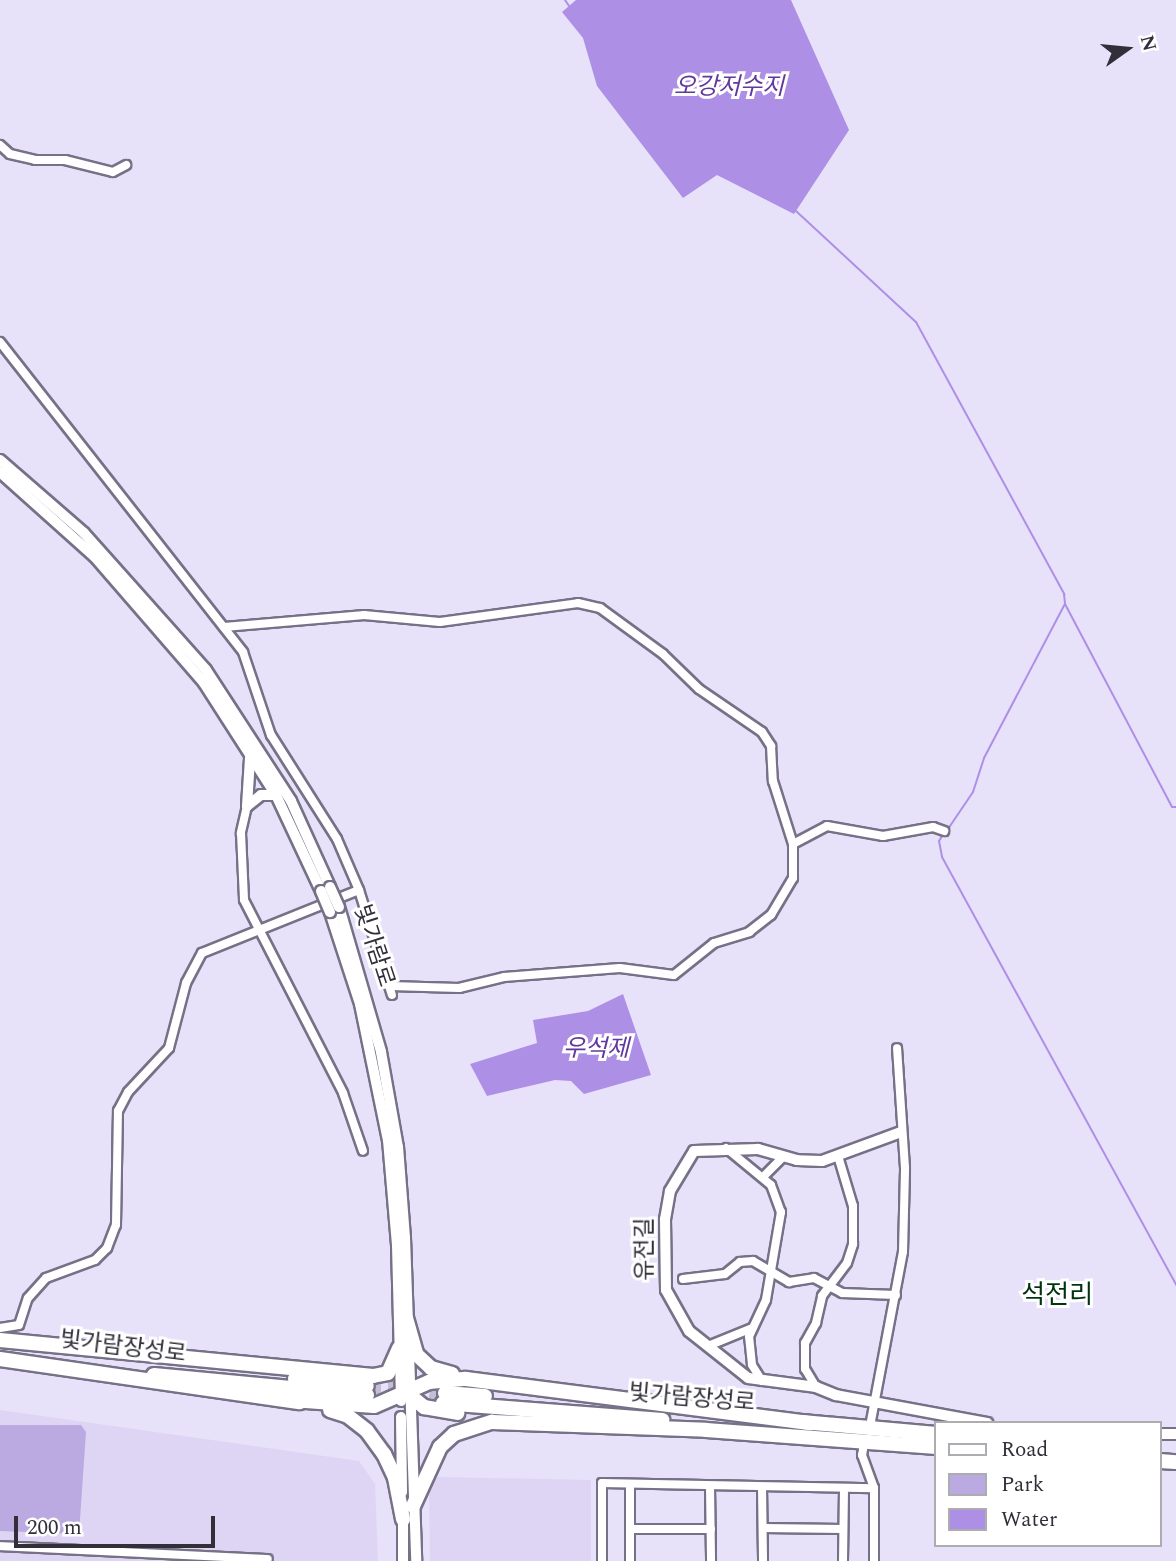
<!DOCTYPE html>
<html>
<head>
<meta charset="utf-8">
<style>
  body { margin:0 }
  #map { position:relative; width:1176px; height:1561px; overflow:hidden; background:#e8e1fa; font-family:Spectral,"Noto Sans KR",serif }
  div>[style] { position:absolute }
  .built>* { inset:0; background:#ded5f4 }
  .green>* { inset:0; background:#bbaae1 }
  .water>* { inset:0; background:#ad90e5 }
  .stream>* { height:2px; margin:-1px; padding:0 1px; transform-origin:1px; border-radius:1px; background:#ad90e5 }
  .highway-tunnel>* { height:14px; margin-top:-7px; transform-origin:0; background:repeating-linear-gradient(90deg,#c4bdd3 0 14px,transparent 0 21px) }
  .roads { filter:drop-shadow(2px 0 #777187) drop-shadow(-2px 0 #777187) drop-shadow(0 2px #777187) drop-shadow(0 -2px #777187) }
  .street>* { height:8px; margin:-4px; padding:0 4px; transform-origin:4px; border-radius:4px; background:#fff }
  .secondary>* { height:10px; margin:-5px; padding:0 5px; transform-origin:5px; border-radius:5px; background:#fff }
  .highway>* { height:14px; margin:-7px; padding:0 7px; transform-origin:7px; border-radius:7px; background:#fff }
  .bridges { filter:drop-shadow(2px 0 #777187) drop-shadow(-2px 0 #777187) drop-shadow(0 2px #777187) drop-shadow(0 -2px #777187) }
  .secondary-bridge>* { height:10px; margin:-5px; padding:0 5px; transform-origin:5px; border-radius:5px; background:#fff }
  span { translate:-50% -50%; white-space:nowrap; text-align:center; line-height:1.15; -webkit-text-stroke:6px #fff; paint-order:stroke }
  .street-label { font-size:23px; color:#322f39 }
  .water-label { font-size:24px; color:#61389b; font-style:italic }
  .quarter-label { font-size:26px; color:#003310 }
  .legend { position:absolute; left:934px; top:1421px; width:228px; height:126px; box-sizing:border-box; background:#fff; border:2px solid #adacb0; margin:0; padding:9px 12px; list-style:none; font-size:21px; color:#322f39 }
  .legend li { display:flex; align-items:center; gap:14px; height:35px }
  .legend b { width:35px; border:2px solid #adacb0 }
  .north { position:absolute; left:1092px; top:14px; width:70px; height:70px; -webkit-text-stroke:5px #fff; paint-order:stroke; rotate:75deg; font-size:19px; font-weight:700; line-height:28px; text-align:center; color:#322f39 }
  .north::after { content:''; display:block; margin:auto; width:24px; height:32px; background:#322f39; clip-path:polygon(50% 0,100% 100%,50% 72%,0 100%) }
  .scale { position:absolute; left:14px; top:1516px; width:201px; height:32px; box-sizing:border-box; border:4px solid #322f39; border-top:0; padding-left:9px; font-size:21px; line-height:24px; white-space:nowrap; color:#322f39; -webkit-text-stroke:5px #fff; paint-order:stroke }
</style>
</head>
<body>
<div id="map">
  <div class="built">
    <i style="clip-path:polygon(0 1410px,359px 1461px,375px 1484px,378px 1561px,0 1561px)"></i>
    <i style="clip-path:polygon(438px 1477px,591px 1480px,591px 1561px,430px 1561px,429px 1484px)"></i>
  </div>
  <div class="green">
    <i style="clip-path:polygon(0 1425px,81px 1425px,86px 1432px,79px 1534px,0 1531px)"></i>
  </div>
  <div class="water">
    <i style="clip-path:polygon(576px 0,791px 0,849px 130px,794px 214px,717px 175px,683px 198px,597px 86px,583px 38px,562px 12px)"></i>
    <i style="clip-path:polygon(623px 994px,651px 1075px,584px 1094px,571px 1081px,555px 1080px,487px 1096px,470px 1064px,537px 1043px,533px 1020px,588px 1011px)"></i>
  </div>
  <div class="stream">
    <i style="left:565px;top:0;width:7px;rotate:56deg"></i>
    <i style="left:796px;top:211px;width:163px;rotate:42.8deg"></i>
    <i style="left:916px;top:322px;width:310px;rotate:61.4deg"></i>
    <i style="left:1064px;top:594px;width:10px;rotate:84deg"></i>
    <i style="left:1065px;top:604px;width:229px;rotate:62.2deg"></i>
    <i style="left:1172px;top:807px;width:4px"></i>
    <i style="left:948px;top:829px;width:45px;rotate:-56deg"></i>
    <i style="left:973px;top:792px;width:36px;rotate:-72deg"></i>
    <i style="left:984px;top:758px;width:174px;rotate:-62.3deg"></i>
    <i style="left:944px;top:833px;width:9px;rotate:122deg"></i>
    <i style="left:939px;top:841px;width:16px;rotate:79deg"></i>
    <i style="left:942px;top:857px;width:488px;rotate:61.3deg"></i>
  </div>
  <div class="highway-tunnel">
    <i style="left:367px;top:1386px;width:78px;rotate:5.1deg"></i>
  </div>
  <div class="roads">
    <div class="street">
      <i style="left:0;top:145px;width:13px;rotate:42deg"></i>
      <i style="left:10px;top:154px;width:26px;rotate:13deg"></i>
      <i style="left:35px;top:160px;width:30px"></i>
      <i style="left:65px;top:160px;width:49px;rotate:14deg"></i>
      <i style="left:113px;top:172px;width:15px;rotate:-28deg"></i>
      <i style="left:0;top:342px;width:394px;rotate:51.9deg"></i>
      <i style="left:243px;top:652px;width:88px;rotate:71.4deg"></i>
      <i style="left:271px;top:735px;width:123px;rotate:57.6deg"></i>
      <i style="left:337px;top:839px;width:56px;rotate:66.7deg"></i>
      <i style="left:359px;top:890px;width:110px;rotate:72.6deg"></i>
      <i style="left:224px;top:627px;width:141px;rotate:-4.9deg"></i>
      <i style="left:364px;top:615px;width:76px;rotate:5.3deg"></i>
      <i style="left:440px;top:622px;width:139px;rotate:-7.8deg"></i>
      <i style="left:578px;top:603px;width:23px;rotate:13deg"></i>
      <i style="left:600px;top:608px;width:78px;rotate:36.1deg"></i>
      <i style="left:663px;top:654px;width:50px;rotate:44.2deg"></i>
      <i style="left:699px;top:689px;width:76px;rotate:34.3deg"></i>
      <i style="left:762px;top:732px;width:17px;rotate:57deg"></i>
      <i style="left:771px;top:746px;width:35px;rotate:87deg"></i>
      <i style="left:773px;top:781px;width:66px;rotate:72.4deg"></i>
      <i style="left:247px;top:806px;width:28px;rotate:103deg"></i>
      <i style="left:241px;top:833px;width:67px;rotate:87.4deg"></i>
      <i style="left:244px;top:900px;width:217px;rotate:62.8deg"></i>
      <i style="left:343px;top:1093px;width:61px;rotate:71deg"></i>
      <i style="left:390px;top:986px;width:69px;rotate:1.7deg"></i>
      <i style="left:459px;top:988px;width:46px;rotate:-13.7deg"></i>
      <i style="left:504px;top:977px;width:116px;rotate:-4.4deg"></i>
      <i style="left:620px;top:968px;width:54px;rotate:7.4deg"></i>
      <i style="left:674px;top:975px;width:51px;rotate:-38.7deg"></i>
      <i style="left:714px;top:943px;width:37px;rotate:-17deg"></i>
      <i style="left:749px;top:932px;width:28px;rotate:-38deg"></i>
      <i style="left:771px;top:915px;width:43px;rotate:-59.3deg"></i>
      <i style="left:793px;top:878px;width:34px;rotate:-90deg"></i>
      <i style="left:793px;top:844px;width:38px;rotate:-28deg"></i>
      <i style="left:827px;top:826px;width:57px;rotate:10.1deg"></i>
      <i style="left:883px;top:836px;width:51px;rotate:-10.2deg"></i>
      <i style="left:933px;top:827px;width:12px;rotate:20deg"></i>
      <i style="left:726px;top:1148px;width:58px;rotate:39.4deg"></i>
      <i style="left:771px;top:1185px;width:29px;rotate:70deg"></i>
      <i style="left:781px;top:1212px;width:89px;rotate:99.7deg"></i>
      <i style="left:766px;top:1300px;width:40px;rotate:115deg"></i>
      <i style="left:749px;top:1336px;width:29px;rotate:84deg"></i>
      <i style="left:752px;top:1365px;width:19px;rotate:58deg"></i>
      <i style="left:763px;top:1177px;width:28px;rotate:-45deg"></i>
      <i style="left:683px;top:1279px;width:42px;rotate:-6.8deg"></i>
      <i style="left:725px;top:1274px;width:19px;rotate:-39deg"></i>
      <i style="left:740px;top:1262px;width:13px;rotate:-4deg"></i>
      <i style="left:753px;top:1261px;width:42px;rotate:30.3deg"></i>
      <i style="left:789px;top:1282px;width:25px;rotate:-9deg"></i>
      <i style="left:814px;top:1278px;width:32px;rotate:28deg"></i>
      <i style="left:842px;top:1293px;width:54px;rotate:2.1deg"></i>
      <i style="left:0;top:1328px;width:19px;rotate:-9deg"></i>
      <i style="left:19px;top:1325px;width:28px;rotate:-72deg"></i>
      <i style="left:28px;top:1298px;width:27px;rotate:-48deg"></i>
      <i style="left:46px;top:1278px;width:52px;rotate:-20.2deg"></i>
      <i style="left:95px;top:1260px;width:17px;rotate:-45deg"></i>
      <i style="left:107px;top:1248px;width:25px;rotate:-69deg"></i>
      <i style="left:116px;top:1225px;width:114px;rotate:-89deg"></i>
      <i style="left:118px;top:1111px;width:21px;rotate:-62deg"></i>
      <i style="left:128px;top:1092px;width:60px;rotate:-47deg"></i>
      <i style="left:169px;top:1048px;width:67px;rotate:-75.3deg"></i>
      <i style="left:186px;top:983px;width:34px;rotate:-62deg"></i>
      <i style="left:202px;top:953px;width:169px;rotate:-21.9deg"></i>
      <i style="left:708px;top:1346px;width:48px;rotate:-22.2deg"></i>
      <i style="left:816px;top:1387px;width:21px;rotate:-121deg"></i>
      <i style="left:805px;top:1369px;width:26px;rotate:-90deg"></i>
      <i style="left:805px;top:1343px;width:23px;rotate:-61deg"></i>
      <i style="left:816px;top:1323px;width:28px;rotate:-77deg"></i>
      <i style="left:822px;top:1296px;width:41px;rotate:-52.9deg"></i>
      <i style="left:847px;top:1263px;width:20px;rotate:-72deg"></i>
      <i style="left:853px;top:1244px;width:38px;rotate:-90deg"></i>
      <i style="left:853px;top:1206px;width:52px;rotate:-106.7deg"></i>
      <i style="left:871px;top:1421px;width:172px;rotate:-79.3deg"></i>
      <i style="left:903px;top:1252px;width:84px;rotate:-88.6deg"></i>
      <i style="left:905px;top:1168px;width:120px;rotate:-93.8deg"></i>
      <i style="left:864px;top:1444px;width:11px;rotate:100deg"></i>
      <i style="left:862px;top:1455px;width:35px;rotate:70deg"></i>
      <i style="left:874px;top:1488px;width:73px;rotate:90deg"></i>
      <i style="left:630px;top:1484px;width:77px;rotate:90deg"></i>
      <i style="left:710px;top:1486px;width:75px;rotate:89.2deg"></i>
      <i style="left:762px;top:1487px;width:74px;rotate:89.2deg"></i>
      <i style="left:763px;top:1528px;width:80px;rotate:0.7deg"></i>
      <i style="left:630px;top:1529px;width:81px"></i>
      <i style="left:0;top:1546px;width:268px;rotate:2.8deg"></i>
      <i style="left:602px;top:1561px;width:78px;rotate:-90deg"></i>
      <i style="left:602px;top:1483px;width:272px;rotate:1.1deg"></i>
      <i style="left:843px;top:1561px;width:73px;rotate:-89.2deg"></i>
    </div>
    <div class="secondary">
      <i style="left:0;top:460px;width:111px;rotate:41deg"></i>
      <i style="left:84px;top:533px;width:183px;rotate:48.3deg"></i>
      <i style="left:206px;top:670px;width:156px;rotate:57deg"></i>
      <i style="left:291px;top:801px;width:94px;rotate:65.6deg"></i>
      <i style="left:0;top:472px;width:127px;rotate:41.8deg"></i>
      <i style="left:95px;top:557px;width:167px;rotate:49.1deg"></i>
      <i style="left:204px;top:683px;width:133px;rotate:57.3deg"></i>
      <i style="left:276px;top:795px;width:106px;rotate:64.9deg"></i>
      <i style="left:247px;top:806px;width:48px;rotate:-86.4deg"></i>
      <i style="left:247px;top:806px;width:18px;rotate:-38deg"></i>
      <i style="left:261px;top:795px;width:15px"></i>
      <i style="left:339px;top:907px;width:151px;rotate:73.8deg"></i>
      <i style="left:381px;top:1052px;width:97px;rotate:79.9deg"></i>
      <i style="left:398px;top:1147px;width:91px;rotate:85.6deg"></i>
      <i style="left:405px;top:1238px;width:323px;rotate:88deg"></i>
      <i style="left:330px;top:912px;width:97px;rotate:71.9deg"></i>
      <i style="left:360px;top:1004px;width:139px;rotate:78.4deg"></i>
      <i style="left:388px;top:1140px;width:105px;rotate:85.1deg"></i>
      <i style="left:397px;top:1245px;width:156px;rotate:88.5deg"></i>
      <i style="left:901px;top:1132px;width:84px;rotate:159.8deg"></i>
      <i style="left:822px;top:1161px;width:25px;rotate:-178deg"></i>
      <i style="left:797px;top:1160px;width:41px;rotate:-164.2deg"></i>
      <i style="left:758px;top:1149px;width:64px;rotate:178.2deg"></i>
      <i style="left:694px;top:1151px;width:47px;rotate:121deg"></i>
      <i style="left:670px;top:1191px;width:28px;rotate:100deg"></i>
      <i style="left:665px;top:1219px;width:71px;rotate:89.2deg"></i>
      <i style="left:666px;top:1290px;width:47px;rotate:60.7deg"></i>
      <i style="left:689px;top:1331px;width:75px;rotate:38.5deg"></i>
      <i style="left:748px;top:1378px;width:69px;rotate:7.5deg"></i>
      <i style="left:816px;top:1387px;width:22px;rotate:22deg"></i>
      <i style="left:836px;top:1395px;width:154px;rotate:10.5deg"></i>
      <i style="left:401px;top:1417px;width:75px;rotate:89.2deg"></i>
      <i style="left:1160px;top:1434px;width:16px"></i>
      <i style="left:403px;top:1511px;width:50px;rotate:90deg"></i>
    </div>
    <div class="highway">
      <i style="left:406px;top:1318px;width:37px;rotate:74deg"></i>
      <i style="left:416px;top:1354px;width:21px;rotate:43deg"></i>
      <i style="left:431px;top:1368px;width:22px;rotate:16deg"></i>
      <i style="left:0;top:1340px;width:375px;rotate:5.5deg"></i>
      <i style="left:373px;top:1376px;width:15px;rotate:-11deg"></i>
      <i style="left:388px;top:1373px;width:27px;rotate:-66deg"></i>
      <i style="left:0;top:1359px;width:303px;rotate:8.2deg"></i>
      <i style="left:154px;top:1375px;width:214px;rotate:5.4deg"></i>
      <i style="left:295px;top:1379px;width:72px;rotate:5.6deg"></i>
      <i style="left:445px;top:1393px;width:40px;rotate:4.3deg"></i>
      <i style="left:408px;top:1394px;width:21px;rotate:39deg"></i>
      <i style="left:424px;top:1407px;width:34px;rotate:10deg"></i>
      <i style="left:292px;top:1400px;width:82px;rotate:4.2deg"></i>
      <i style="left:374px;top:1406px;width:60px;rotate:-23.6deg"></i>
      <i style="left:429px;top:1382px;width:37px;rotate:-5deg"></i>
      <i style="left:466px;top:1379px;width:348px;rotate:7.3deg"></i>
      <i style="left:443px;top:1403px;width:220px;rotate:4.4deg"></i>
      <i style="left:330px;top:1410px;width:19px;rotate:18deg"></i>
      <i style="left:348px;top:1416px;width:24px;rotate:38deg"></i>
      <i style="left:367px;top:1431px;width:29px;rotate:54deg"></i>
      <i style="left:384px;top:1454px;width:26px;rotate:65deg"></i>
      <i style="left:395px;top:1478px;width:42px;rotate:79deg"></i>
      <i style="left:802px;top:1422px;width:135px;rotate:5.1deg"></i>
      <i style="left:1160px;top:1461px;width:16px;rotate:4deg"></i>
      <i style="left:413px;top:1506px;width:65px;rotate:-65.4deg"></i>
      <i style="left:440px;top:1447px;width:19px;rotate:-43deg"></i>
      <i style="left:454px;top:1434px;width:40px;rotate:-18deg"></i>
      <i style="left:492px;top:1422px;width:214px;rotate:2.1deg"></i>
      <i style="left:706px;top:1430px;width:231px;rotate:4.2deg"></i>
    </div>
  </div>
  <div class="bridges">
    <div class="secondary-bridge">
      <i style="left:330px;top:887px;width:22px;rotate:66deg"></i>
      <i style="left:321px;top:891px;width:23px;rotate:67deg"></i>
    </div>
  </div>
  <div class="street-label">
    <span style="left:373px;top:946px;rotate:72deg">빛가람로</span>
    <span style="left:646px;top:1249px;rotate:-90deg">유전길</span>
    <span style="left:123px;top:1348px;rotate:7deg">빛가람장성로</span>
    <span style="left:692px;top:1399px;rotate:5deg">빛가람장성로</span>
  </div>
  <div class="water-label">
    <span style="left:729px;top:88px">오강저수지</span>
    <span style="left:596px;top:1050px">우석제</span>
  </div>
  <div class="quarter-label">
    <span style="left:1057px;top:1296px">석전리</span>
  </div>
  <ul class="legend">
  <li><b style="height:9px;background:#fff"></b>Road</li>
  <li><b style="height:19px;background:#bbaae1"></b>Park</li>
  <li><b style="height:19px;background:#ad90e5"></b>Water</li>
  </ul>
  <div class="north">N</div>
  <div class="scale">200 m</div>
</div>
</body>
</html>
